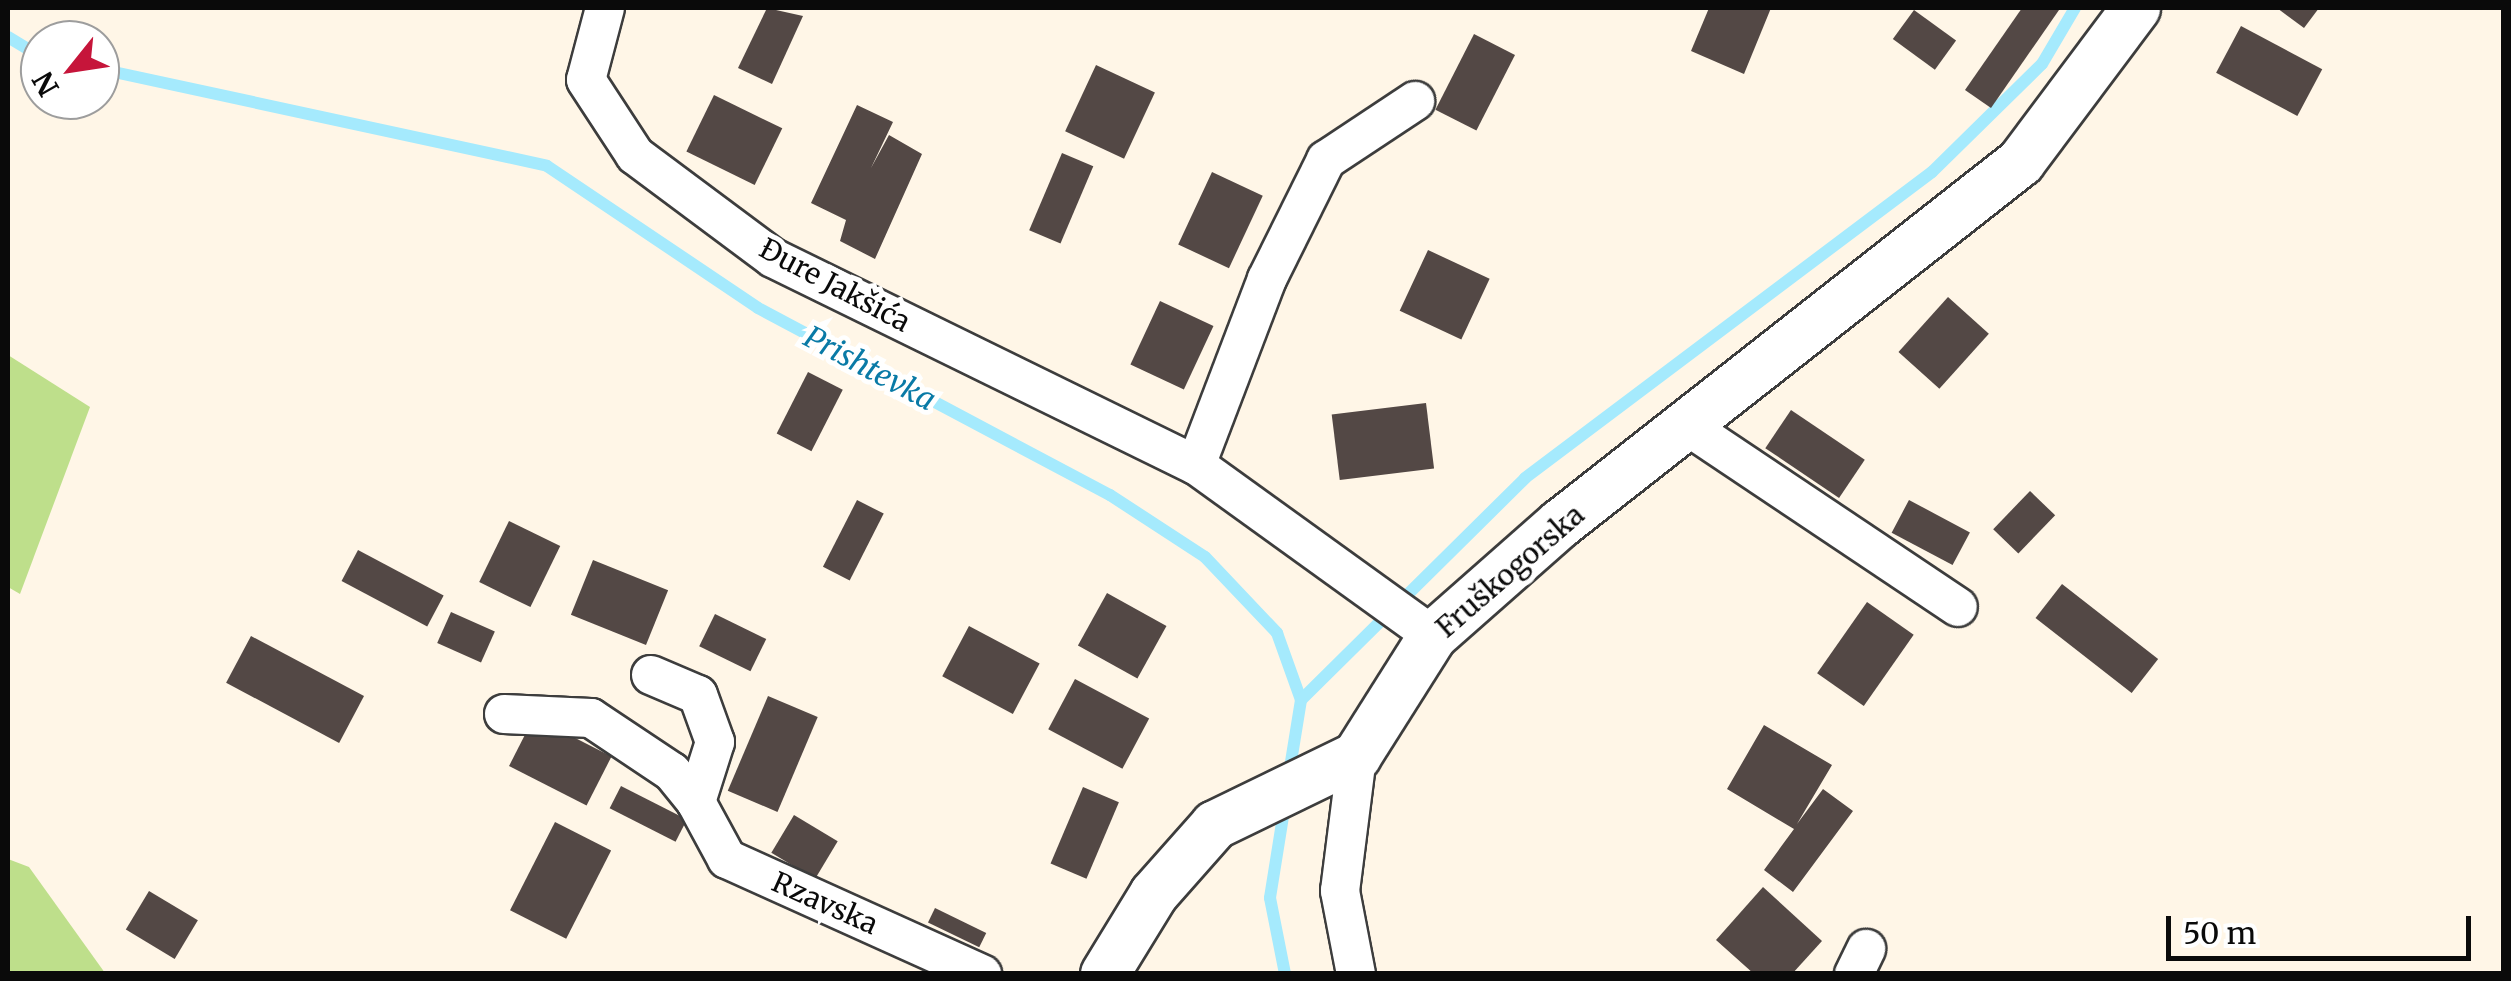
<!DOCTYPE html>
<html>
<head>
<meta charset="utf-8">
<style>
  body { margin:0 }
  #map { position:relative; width:2511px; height:981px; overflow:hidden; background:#fff6e7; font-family:Merriweather,serif }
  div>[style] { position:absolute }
  .forest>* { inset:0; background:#bedf8b }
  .stream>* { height:12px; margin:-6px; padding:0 6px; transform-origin:6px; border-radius:6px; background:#a5eafd }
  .building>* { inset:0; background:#534845; transform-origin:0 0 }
  .roads { filter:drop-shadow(2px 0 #3d3d3d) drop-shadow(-2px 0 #3d3d3d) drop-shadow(0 2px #3d3d3d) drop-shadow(0 -2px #3d3d3d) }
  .minor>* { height:38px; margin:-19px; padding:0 19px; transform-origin:19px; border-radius:19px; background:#fff }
  .tertiary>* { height:48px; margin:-24px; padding:0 24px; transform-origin:24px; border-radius:24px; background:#fff }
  span { translate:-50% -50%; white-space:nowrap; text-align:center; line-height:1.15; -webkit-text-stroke:10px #fff; paint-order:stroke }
  .street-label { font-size:28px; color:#0a0a0a }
  .water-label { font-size:30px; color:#097aa6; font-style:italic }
  .frame { position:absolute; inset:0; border:10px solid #0a0a0a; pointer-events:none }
  .north { position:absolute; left:20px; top:20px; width:100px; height:100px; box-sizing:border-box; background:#fff; border:2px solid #9d9d9d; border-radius:50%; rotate:240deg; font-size:28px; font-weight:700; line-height:40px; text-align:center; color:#0a0a0a }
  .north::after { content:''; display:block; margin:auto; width:35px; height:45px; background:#c6153a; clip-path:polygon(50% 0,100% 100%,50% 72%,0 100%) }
  .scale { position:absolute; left:2166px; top:916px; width:305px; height:45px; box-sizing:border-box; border:5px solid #0a0a0a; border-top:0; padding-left:12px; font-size:30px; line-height:35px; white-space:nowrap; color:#0a0a0a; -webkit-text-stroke:8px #fff; paint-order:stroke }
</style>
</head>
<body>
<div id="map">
  <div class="forest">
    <i style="clip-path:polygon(8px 355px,90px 407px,20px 594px,8px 587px)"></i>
    <i style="clip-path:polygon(8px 859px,29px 867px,105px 973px,8px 973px)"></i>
  </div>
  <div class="stream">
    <i style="left:8px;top:37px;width:37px;rotate:31deg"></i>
    <i style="left:100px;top:69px;width:457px;rotate:12.2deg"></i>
    <i style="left:547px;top:166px;width:254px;rotate:33.9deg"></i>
    <i style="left:758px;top:308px;width:399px;rotate:28deg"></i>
    <i style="left:1110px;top:495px;width:113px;rotate:33.1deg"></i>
    <i style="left:1205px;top:557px;width:105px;rotate:46.5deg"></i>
    <i style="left:1277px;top:633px;width:71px;rotate:70.3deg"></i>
    <i style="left:1301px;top:700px;width:75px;rotate:99.2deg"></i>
    <i style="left:1301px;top:700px;width:315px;rotate:-44.7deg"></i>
    <i style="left:1525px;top:478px;width:509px;rotate:-36.94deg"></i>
    <i style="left:1932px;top:172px;width:154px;rotate:-44.5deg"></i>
    <i style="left:2042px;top:64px;width:65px;rotate:-59.5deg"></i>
    <i style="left:1285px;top:804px;width:95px;rotate:99.1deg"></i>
    <i style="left:1270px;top:898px;width:77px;rotate:78.8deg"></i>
  </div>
  <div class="building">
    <i style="clip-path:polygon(767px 8px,803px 16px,772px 84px,738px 68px)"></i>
    <i style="clip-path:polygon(1709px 8px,1771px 8px,1744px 74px,1691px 51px)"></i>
    <i style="clip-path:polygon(2022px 8px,2059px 10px,1991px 108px,1965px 90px)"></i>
    <i style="clip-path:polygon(2277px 8px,2319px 8px,2304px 28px)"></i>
    <i style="left:1914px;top:10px;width:52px;height:36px;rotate:36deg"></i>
    <i style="left:2241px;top:26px;width:92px;height:53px;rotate:28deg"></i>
    <i style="left:1474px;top:34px;width:46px;height:85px;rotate:27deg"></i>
    <i style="left:1096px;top:65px;width:65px;height:73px;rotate:25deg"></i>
    <i style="left:714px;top:95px;width:76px;height:63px;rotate:26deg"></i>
    <i style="clip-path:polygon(857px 105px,893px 122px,871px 168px,889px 135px,922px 154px,875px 259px,840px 241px,846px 220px,811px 203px)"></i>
    <i style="left:1062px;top:153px;width:34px;height:84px;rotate:23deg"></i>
    <i style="left:1212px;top:172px;width:56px;height:80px;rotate:25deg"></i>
    <i style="left:1428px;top:250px;width:68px;height:67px;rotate:25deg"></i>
    <i style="left:1948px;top:297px;width:55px;height:74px;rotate:42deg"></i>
    <i style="left:1160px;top:301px;width:59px;height:70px;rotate:25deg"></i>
    <i style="left:808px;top:372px;width:39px;height:69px;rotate:27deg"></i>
    <i style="left:1426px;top:403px;width:66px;height:95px;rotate:83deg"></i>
    <i style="left:1791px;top:410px;width:89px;height:46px;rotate:34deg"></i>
    <i style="left:2030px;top:491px;width:35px;height:53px;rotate:44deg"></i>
    <i style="left:857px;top:500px;width:30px;height:75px;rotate:27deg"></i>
    <i style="left:1909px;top:500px;width:69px;height:37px;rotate:28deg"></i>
    <i style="left:509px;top:521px;width:57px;height:68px;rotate:26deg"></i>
    <i style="left:358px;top:550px;width:97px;height:35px;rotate:28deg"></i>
    <i style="left:593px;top:560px;width:81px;height:59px;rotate:22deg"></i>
    <i style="left:2062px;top:584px;width:122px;height:43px;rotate:38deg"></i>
    <i style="left:1107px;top:593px;width:68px;height:60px;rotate:29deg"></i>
    <i style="left:1867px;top:602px;width:57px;height:87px;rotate:35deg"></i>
    <i style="left:451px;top:612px;width:48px;height:34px;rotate:24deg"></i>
    <i style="left:715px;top:614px;width:57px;height:36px;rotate:26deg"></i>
    <i style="left:969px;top:626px;width:80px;height:57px;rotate:28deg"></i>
    <i style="left:251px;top:636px;width:128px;height:53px;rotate:28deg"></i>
    <i style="left:1075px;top:679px;width:84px;height:57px;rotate:28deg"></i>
    <i style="left:768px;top:696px;width:54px;height:103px;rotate:23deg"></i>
    <i style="left:534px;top:717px;width:87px;height:55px;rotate:27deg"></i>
    <i style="clip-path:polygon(1764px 725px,1832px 765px,1797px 824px,1823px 789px,1853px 811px,1793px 892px,1764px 870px,1794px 829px,1727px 789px)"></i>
    <i style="left:621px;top:786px;width:74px;height:25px;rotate:27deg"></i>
    <i style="left:1083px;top:787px;width:39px;height:83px;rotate:23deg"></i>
    <i style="left:794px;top:815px;width:51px;height:44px;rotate:31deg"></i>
    <i style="left:555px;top:822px;width:63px;height:99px;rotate:27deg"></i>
    <i style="clip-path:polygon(1763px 887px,1822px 941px,1792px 974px,1754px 974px,1716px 940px)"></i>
    <i style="left:149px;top:891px;width:57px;height:45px;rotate:31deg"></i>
    <i style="left:935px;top:908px;width:57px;height:16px;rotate:26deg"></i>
  </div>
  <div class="roads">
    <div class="minor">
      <i style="left:605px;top:8px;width:74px;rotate:104.8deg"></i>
      <i style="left:586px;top:80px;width:90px;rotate:56.8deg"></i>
      <i style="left:635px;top:155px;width:172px;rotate:36.7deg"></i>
      <i style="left:773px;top:258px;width:471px;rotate:26.1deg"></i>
      <i style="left:1196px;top:465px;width:292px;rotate:35.8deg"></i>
      <i style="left:1686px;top:425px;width:327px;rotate:33.8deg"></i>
      <i style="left:1196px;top:465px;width:199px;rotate:-69.1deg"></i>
      <i style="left:1267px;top:279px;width:133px;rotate:-63.6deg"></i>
      <i style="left:1326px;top:160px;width:107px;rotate:-33.5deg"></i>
      <i style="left:651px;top:675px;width:51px;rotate:23.1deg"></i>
      <i style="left:698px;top:695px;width:50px;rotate:70.1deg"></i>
      <i style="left:715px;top:742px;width:63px;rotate:107.6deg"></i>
      <i style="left:696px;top:802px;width:65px;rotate:61.5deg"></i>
      <i style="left:727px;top:859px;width:280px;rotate:24.3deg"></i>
      <i style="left:504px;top:714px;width:87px;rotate:2.6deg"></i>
      <i style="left:591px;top:718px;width:97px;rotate:33.7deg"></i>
      <i style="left:672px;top:772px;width:38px;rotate:51deg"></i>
      <i style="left:1356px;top:974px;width:85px;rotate:-100.9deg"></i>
      <i style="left:1340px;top:891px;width:136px;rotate:-82.8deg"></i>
      <i style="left:1854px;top:974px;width:28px;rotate:-64deg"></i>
    </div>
    <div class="tertiary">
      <i style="left:1105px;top:974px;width:94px;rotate:-58.5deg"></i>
      <i style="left:1154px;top:894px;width:92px;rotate:-48.5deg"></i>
      <i style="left:1215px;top:825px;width:158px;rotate:-25.9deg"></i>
      <i style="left:1357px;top:756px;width:142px;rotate:-57.7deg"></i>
      <i style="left:1433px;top:636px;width:169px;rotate:-41.4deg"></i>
      <i style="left:1560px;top:524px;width:586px;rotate:-38.14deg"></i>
      <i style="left:2021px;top:162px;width:192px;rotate:-53.2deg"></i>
    </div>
  </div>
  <div class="street-label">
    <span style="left:835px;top:285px;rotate:28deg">Đure Jakšića</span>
    <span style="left:1510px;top:571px;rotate:-41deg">Fruškogorska</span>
    <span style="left:825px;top:903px;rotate:24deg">Rzavska</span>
  </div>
  <div class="water-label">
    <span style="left:870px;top:368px;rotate:28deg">Prishtevka</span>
  </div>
  <div class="frame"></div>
  <div class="north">N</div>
  <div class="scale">50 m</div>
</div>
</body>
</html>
